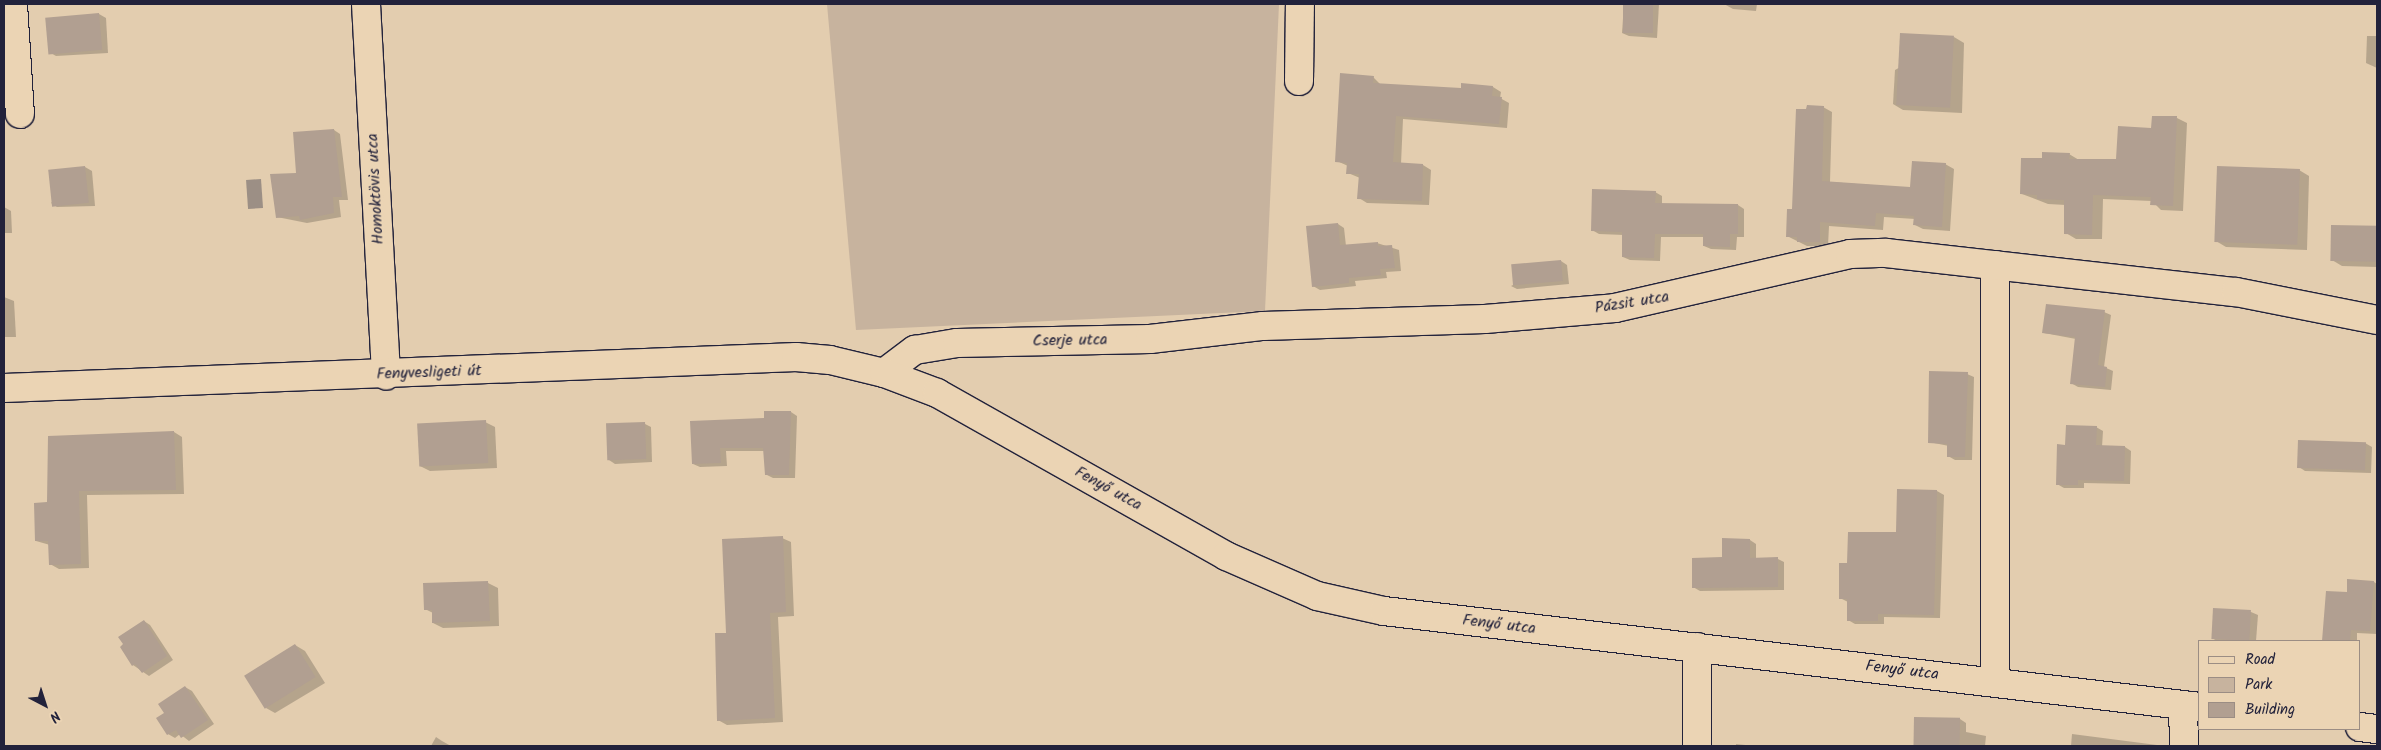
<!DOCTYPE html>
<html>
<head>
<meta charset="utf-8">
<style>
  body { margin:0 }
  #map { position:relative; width:2381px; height:750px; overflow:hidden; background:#e3cdaf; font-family:Kalam,sans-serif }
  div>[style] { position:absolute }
  .green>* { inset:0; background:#c7b39e }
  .water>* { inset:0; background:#9c8f85; transform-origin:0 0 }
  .shadow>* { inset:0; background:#0003 }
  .building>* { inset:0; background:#b19f91; transform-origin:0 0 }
  .roads { filter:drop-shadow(1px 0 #22223b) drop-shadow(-1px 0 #22223b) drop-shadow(0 1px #22223b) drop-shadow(0 -1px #22223b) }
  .minor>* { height:28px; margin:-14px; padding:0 14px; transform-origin:14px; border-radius:14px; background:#ebd4b4 }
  span { translate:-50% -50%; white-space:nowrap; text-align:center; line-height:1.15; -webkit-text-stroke:4.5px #ebd4b4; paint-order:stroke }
  .street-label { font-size:16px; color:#22223b }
  .frame { position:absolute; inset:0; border:5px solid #22223b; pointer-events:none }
  .legend { position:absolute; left:2198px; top:640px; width:162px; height:90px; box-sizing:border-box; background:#ebd4b4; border:1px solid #9b8d84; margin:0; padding:6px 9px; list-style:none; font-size:15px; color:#22223b }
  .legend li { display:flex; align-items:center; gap:10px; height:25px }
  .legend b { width:25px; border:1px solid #9b8d84 }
  .north { position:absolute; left:20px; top:680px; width:50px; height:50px; -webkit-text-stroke:4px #ebd4b4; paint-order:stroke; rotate:140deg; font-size:14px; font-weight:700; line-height:20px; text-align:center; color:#22223b }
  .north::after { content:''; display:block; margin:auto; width:18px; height:22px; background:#22223b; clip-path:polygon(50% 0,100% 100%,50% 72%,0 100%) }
</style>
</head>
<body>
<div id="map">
  <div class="green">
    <i style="clip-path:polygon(827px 4px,1279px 4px,1265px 311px,856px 330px)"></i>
  </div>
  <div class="water">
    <i style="left:261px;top:179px;width:29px;height:15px;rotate:86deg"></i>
  </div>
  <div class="shadow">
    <i style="clip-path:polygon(1624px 4px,1659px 4px,1657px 38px,1629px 36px,1622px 33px)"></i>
    <i style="clip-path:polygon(1724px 4px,1757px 4px,1756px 11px,1733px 9px)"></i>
    <i style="clip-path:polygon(99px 14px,106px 18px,108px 53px,56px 56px,49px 52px)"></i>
    <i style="clip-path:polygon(2367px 36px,2377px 36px,2377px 68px,2366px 63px)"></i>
    <i style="clip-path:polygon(1954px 37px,1964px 43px,1962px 113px,1903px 110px,1893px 104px,1895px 70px)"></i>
    <i style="clip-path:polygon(1373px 77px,1381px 85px,1462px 89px,1493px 87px,1501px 92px,1500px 98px,1509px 103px,1507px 128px,1403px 119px,1401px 164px,1423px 165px,1431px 170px,1429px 205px,1367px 203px,1359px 198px,1360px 178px,1348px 173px,1348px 166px,1337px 161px)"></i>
    <i style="clip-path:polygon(1823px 107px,1832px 112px,1830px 182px,1912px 188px,1945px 164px,1954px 169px,1950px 231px,1923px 229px,1915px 225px,1915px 219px,1884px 217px,1883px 230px,1829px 226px,1828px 246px,1807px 246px,1787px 236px,1793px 210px,1797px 110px)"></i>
    <i style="clip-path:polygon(2177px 118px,2187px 123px,2183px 211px,2161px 210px,2152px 201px,2103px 199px,2102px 239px,2076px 239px,2066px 233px,2066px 205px,2048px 204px,2022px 194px,2043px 160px,2069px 154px,2079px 160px,2117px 161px,2153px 129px)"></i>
    <i style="clip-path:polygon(334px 130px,340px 134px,348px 200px,339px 200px,341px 217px,307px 223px,277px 217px,297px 174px)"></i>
    <i style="clip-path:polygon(85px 167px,92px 171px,95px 206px,57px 207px,51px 203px)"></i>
    <i style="clip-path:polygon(2299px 170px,2309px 176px,2307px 250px,2226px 247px,2216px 241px)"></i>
    <i style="clip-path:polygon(1655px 192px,1662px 196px,1662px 205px,1738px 205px,1744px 209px,1744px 237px,1737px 237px,1736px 250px,1711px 249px,1704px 246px,1704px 237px,1661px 237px,1660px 261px,1630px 260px,1623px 257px,1624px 235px,1599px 234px,1592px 230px)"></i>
    <i style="clip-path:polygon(4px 207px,11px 211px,12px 233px,4px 233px)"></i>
    <i style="clip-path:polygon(1338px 224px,1344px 228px,1346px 246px,1377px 243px,1399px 250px,1401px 271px,1386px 272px,1387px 278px,1355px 281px,1356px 286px,1320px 290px,1313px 286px)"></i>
    <i style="clip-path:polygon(2333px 227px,2377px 227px,2377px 267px,2342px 266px,2332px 260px)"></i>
    <i style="clip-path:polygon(1561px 261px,1567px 265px,1569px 284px,1517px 289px,1511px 286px)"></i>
    <i style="clip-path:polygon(4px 297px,14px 301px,16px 337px,4px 337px)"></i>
    <i style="clip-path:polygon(2104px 312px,2111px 315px,2104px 367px,2113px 371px,2111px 390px,2078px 387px,2071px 383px,2076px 339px,2044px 333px)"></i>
    <i style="clip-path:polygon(1967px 374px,1974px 377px,1972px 460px,1955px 460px,1948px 456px,1949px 446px,1929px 442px)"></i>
    <i style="clip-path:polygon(791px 412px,797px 416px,795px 478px,773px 478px,767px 475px,765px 451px,726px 451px,727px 466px,700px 467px,693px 464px,765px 419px)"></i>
    <i style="clip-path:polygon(485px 422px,495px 427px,497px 468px,430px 471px,420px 466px)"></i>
    <i style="clip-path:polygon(645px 424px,651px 427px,652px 462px,615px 464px,609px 460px)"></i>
    <i style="clip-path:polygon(2096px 427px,2103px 431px,2102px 447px,2125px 447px,2131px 451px,2130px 484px,2084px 483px,2084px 488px,2064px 488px,2057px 484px,2067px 446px)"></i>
    <i style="clip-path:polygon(174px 432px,182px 437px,184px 494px,87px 495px,89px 568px,59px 569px,50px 564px,50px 545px,36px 541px,49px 503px)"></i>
    <i style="clip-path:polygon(2365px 443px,2372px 447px,2371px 473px,2305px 471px,2299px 467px)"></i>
    <i style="clip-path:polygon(1899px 490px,1937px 491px,1944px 495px,1940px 618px,1884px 617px,1884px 624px,1855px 624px,1848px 620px,1848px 602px,1840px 598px,1848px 564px,1897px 534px)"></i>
    <i style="clip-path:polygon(782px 538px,791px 542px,794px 616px,778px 617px,783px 722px,727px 725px,718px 720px,727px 634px)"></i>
    <i style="clip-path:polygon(1750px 540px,1756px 544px,1756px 559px,1778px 559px,1784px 562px,1784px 590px,1700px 591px,1693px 587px)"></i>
    <i style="clip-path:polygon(2374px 582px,2377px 584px,2377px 634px,2357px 633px,2357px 641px,2324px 641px,2327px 592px,2348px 594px)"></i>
    <i style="clip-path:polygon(488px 583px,498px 588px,499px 626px,443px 628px,433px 623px,433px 613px,425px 609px,425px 585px)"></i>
    <i style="clip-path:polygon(2214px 609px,2251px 612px,2258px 615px,2256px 641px,2217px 641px,2212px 638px)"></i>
    <i style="clip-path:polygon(144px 621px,150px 625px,173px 660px,149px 676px,133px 665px)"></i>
    <i style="clip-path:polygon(295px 645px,305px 651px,325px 683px,275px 713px,266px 708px)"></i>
    <i style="clip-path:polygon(185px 687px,192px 691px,214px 724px,189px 741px,180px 734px,175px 738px,168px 734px,166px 714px)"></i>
    <i style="clip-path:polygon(1960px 719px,1966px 723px,1966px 732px,1986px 736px,1985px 746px,1915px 746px)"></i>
    <i style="clip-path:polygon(2072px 734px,2157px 745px,2159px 746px,2071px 746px)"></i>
    <i style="clip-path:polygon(436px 737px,442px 741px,451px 746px,431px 746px)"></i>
    <i style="clip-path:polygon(1736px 744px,1755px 746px,1757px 746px,1736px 746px)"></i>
  </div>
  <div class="building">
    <i style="left:1623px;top:4px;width:30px;height:29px"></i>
    <i style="left:99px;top:13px;width:37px;height:54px;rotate:85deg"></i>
    <i style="left:1900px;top:33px;width:54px;height:72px;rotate:3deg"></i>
    <i style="clip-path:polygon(1340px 73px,1374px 76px,1373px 83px,1461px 88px,1461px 83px,1493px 86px,1492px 96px,1502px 97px,1499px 124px,1396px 116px,1393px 162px,1423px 164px,1422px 201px,1357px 199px,1359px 174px,1346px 174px,1347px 163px,1335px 162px)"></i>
    <i style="clip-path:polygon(1807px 105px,1824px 106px,1822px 181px,1910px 187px,1912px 161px,1946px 163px,1942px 227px,1913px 225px,1914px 216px,1876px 213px,1875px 226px,1820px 222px,1820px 242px,1797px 242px,1797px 237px,1786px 237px,1787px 209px,1792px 209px,1796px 109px,1806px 109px)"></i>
    <i style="clip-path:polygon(2152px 116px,2177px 116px,2173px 206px,2150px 205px,2151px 197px,2093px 195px,2092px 235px,2064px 234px,2064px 200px,2037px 199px,2037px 195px,2020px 194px,2021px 158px,2042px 158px,2042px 152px,2070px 153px,2069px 159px,2116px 159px,2118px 126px,2151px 128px)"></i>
    <i style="clip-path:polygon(334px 129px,342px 197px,333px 197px,334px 213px,300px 220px,299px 216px,276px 218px,270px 174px,296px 173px,293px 132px)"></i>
    <i style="left:85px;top:166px;width:37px;height:37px;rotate:84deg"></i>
    <i style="left:2217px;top:166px;width:83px;height:76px;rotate:2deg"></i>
    <i style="clip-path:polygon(1592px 189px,1656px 191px,1655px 203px,1738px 204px,1738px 234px,1730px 234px,1730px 247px,1703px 246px,1703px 234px,1655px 234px,1654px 258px,1622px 257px,1622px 232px,1591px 231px)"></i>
    <i style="clip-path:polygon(1338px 223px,1340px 245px,1378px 242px,1378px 246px,1392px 245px,1395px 268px,1380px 269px,1381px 275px,1349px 278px,1349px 283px,1312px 287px,1306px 226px)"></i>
    <i style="left:2331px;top:225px;width:46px;height:36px;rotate:1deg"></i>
    <i style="left:1561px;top:260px;width:21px;height:50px;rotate:85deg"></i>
    <i style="clip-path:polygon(2046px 304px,2105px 310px,2098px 365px,2107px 367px,2105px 387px,2070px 384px,2075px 337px,2042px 333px)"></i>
    <i style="clip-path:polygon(1929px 371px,1968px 372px,1965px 457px,1947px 457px,1947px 444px,1928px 443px)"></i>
    <i style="clip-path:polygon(764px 411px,791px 411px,789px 475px,765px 475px,763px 448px,720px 448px,721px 463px,692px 464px,690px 421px,764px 418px)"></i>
    <i style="left:486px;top:420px;width:43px;height:69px;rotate:87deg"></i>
    <i style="left:645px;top:422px;width:37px;height:39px;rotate:88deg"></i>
    <i style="clip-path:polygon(2066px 425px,2097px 426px,2096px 445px,2125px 446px,2124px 481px,2078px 480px,2078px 485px,2056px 485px,2057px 444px,2065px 445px)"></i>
    <i style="clip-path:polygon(174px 431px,176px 490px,79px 491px,81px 564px,49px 565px,48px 541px,35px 541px,34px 503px,47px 502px,48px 436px)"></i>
    <i style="left:2298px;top:440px;width:68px;height:28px;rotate:2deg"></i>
    <i style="clip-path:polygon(1897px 489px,1937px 490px,1934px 615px,1878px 614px,1878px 621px,1847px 621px,1847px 599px,1839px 599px,1839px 563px,1847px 563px,1848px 532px,1896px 532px)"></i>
    <i style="clip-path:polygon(783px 536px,786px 612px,770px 613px,775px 718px,717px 721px,715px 633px,726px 633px,722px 539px)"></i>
    <i style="clip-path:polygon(1722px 538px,1750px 539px,1750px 558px,1778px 557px,1778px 587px,1692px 588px,1692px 558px,1722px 557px)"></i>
    <i style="clip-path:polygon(2347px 579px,2374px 581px,2370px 631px,2351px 630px,2350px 641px,2322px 641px,2326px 591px,2347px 592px)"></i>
    <i style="clip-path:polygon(488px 581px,490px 621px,432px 623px,432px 610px,424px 610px,423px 583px)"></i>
    <i style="left:2213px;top:608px;width:38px;height:31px;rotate:3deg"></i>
    <i style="clip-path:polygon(144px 620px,167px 656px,142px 673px,135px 664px,132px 666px,120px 647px,123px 644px,118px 637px)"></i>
    <i style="left:295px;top:644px;width:39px;height:60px;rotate:58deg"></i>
    <i style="clip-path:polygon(185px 686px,208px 720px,181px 738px,176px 730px,167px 735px,156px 718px,164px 713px,158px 704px)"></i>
    <i style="left:1914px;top:717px;width:46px;height:29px;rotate:1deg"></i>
  </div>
  <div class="roads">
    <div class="minor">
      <i style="left:13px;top:4px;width:110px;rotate:86.4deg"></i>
      <i style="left:366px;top:4px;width:372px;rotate:86.9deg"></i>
      <i style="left:1299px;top:81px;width:77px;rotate:-89.3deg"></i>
      <i style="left:1995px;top:265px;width:417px;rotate:90deg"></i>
      <i style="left:884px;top:373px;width:39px;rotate:-37deg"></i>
      <i style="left:915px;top:350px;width:43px;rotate:-9.5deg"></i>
      <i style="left:957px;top:343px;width:193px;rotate:-1.2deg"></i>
      <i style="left:1150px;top:339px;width:114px;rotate:-6.6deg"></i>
      <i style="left:1263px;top:326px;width:222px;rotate:-1.8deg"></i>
      <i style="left:1485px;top:319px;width:130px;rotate:-4.8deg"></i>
      <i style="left:1615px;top:308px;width:241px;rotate:-12.9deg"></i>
      <i style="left:1850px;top:254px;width:36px;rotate:-2deg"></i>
      <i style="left:1886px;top:253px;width:352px;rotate:6.4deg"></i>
      <i style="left:2236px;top:292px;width:144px;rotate:11.2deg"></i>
      <i style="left:4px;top:388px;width:793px;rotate:-2.24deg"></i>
      <i style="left:796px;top:357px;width:34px;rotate:5deg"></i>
      <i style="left:830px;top:360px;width:56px;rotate:13.5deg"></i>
      <i style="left:884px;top:373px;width:57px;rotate:20.7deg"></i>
      <i style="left:937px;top:393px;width:332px;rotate:29.4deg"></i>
      <i style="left:1226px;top:556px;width:99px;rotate:23.7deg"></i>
      <i style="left:1317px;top:596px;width:69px;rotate:12.6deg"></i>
      <i style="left:1384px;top:611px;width:822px;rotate:6.71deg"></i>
      <i style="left:1697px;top:647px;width:99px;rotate:90deg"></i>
      <i style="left:2183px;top:705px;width:41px;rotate:88.6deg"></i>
      <i style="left:2360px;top:727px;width:17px;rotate:7deg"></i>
    </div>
  </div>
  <div class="street-label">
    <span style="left:376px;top:189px;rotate:-93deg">Homoktövis utca</span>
    <span style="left:1632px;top:303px;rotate:-9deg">Pázsit utca</span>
    <span style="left:1070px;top:341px;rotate:-1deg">Cserje utca</span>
    <span style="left:429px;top:373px;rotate:-2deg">Fenyvesligeti út</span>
    <span style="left:1108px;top:489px;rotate:29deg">Fenyő utca</span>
    <span style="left:1499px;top:625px;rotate:7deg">Fenyő utca</span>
    <span style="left:1902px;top:671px;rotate:7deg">Fenyő utca</span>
  </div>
  <div class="frame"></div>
  <ul class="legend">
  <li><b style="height:6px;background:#ebd4b4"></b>Road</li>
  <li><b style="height:14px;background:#c7b39e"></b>Park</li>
  <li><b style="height:14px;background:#b19f91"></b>Building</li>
  </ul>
  <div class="north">N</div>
</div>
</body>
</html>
